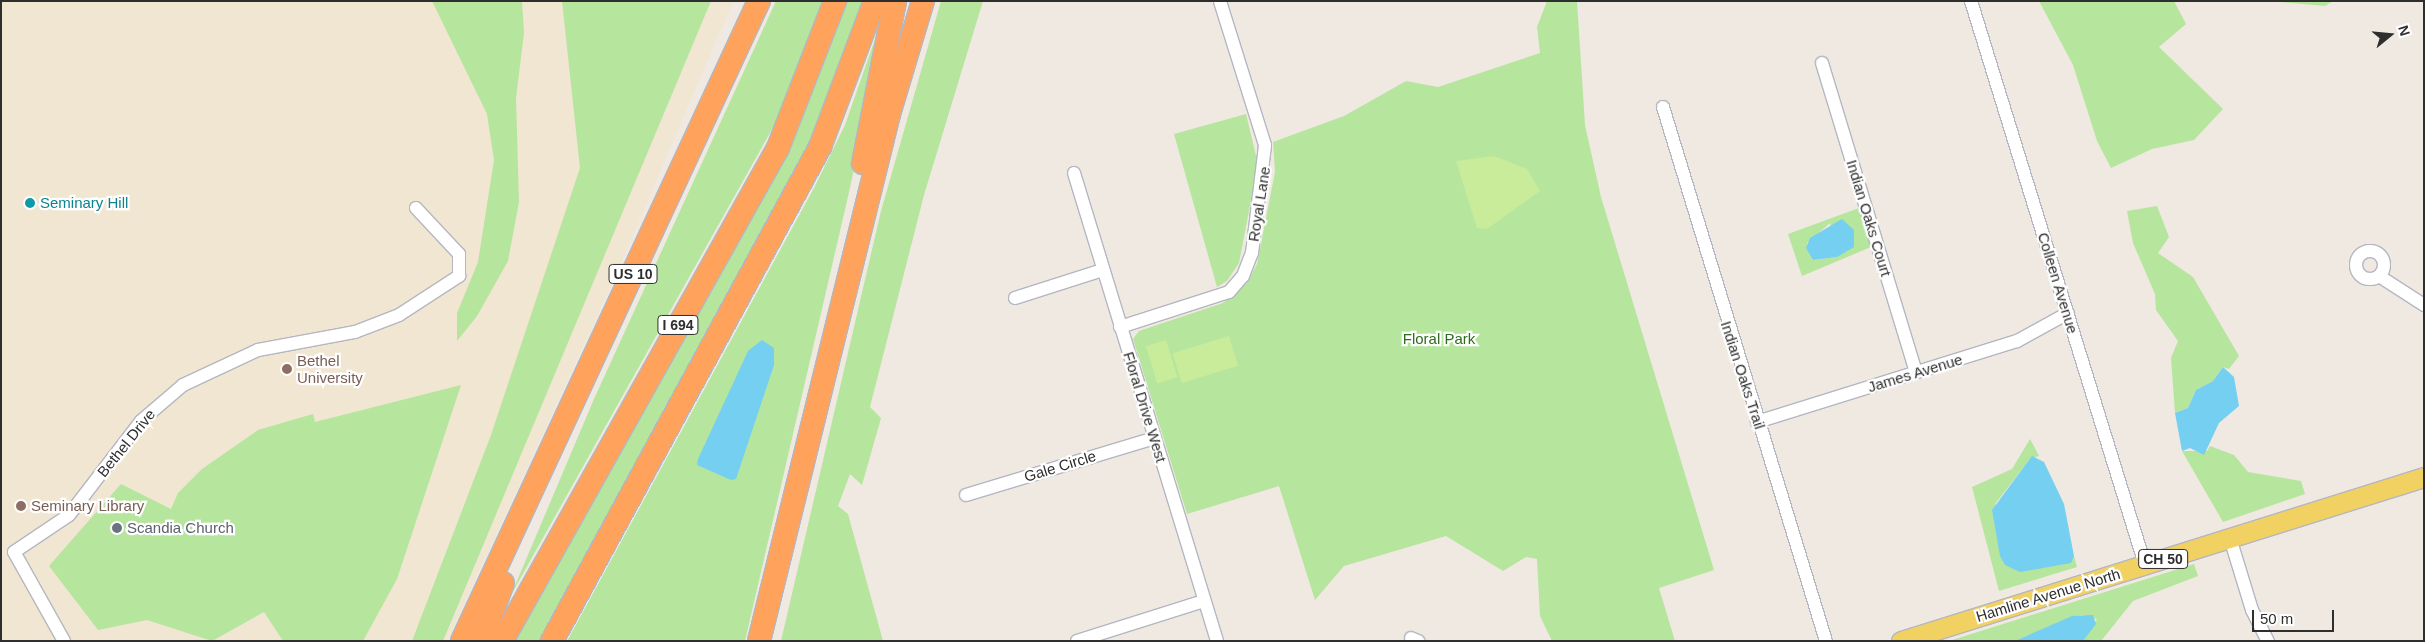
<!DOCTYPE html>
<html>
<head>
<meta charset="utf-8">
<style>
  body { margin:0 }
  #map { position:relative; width:2425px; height:642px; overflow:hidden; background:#efe9e1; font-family:Arial,sans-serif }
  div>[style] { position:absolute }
  .education>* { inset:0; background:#f0e6d1 }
  .green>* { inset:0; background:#b6e59e }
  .pitch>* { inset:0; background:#c9ec9a; transform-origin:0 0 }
  .water>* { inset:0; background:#75cff0 }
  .roads { filter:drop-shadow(1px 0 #b4b7c1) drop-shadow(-1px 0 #b4b7c1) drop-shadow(0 1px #b4b7c1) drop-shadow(0 -1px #b4b7c1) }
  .street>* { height:12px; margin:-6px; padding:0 6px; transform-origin:6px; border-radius:6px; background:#fff }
  .street>.ring { margin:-6px; padding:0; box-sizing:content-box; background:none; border:12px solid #fff; border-radius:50% }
  .primary>* { height:19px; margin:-9.5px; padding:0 9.5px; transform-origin:9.5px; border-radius:9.5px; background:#f2d163 }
  .highway>* { height:22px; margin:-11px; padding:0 11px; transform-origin:11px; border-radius:11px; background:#ffa35c }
  .dots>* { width:14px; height:14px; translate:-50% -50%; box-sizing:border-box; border:2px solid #fff; border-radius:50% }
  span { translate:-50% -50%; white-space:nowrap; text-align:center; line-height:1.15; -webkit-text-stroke:4.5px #fff; paint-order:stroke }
  .shield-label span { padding:1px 4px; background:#fff; border:1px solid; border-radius:4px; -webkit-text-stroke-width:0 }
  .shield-label { font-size:14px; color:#2e2e2e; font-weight:700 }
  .culture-label { font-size:15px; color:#0d838f }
  .left { translate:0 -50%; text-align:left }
  .street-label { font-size:15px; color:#2e2e2e }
  .park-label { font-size:15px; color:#2c6e1b }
  .education-label { font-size:15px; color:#785e54 }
  .worship-label { font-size:15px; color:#5b616d }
  .frame { position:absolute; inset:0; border:2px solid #2e2e2e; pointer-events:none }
  .north { position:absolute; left:2365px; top:10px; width:50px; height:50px; -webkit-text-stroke:4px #fff; paint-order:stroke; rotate:73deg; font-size:14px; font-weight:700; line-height:20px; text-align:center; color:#2e2e2e }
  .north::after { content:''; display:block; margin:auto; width:18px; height:22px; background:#2e2e2e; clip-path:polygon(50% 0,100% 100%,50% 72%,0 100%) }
  .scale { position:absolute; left:2252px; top:610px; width:82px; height:22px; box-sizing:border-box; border:2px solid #2e2e2e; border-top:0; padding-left:6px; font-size:15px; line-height:18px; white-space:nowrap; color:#2e2e2e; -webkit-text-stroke:4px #fff; paint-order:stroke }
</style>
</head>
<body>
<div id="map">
  <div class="education">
    <i style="clip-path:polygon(1px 1px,733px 1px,616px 275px,447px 641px,1px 641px)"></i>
  </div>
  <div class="green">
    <i style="clip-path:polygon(432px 1px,522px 1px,524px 33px,516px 98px,519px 202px,508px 261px,477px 316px,457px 341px,457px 313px,478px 262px,494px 160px,487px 114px)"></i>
    <i style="clip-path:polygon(562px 1px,711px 1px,443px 641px,412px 641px,491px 435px,580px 168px)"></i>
    <i style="clip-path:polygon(776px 1px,822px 1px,776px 122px,511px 595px,594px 399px)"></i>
    <i style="clip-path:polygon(846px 1px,865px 1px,815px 137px,727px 306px,539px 641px,515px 641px,798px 126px)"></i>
    <i style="clip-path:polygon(941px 1px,983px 1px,924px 195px,870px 407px,881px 418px,862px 485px,850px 474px,838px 506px,848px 514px,883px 641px,781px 641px,881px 211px)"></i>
    <i style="clip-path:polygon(1547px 1px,1577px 1px,1585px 125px,1601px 197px,1714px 570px,1659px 588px,1675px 641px,1552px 641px,1540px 616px,1537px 559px,1526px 557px,1503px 571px,1446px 536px,1344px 566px,1315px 600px,1279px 486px,1187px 514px,1133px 339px,1139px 331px,1223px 303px,1247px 283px,1257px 264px,1275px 172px,1273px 142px,1344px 116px,1406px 81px,1438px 87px,1540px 53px,1537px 27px)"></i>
    <i style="clip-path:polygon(2039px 1px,2174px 1px,2186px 24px,2159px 47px,2223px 109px,2194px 140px,2152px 149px,2111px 168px,2097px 141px,2073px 65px)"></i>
    <i style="clip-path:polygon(2270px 1px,2333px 1px,2325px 6px)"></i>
    <i style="clip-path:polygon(881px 22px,886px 23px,847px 201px,745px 641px,567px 641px,814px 188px,845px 125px)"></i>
    <i style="clip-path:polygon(1246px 114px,1258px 164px,1239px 263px,1227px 281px,1217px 287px,1174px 134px)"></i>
    <i style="clip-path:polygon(2157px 206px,2169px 237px,2158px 253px,2193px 277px,2239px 356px,2229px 369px,2223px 367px,2213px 381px,2196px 390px,2188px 408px,2175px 413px,2171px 358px,2178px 341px,2156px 310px,2155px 294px,2133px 243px,2127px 211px)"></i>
    <i style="clip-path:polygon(evenodd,1859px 208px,1871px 247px,1802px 276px,1788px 234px,1859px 208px,1830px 223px,1837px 257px,1813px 260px,1807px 243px,1830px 223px)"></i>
    <i style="clip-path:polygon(461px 385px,397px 579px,363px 641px,283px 641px,264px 612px,212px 641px,147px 620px,98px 630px,49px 566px,121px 484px,171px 509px,178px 493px,202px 469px,258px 430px,313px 414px,315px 422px)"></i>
    <i style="clip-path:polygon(2030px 439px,2039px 456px,2030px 459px,1995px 504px,2040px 567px,2074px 556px,2077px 567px,1999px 591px,1972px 487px,2012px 469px)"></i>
    <i style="clip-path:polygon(2210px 446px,2234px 455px,2248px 472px,2301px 481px,2305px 494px,2223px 522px,2182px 451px,2207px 451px)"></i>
    <i style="clip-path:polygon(2194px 564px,2198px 576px,2133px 601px,2101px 641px,2083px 641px,2097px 619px,2081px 615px,2015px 641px,1949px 641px)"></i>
  </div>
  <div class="pitch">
    <i style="clip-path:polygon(1494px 156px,1527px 169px,1540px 191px,1487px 229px,1477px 228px,1456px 161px)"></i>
    <i style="left:1229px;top:336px;width:31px;height:59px;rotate:73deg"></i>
    <i style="left:1166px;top:340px;width:39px;height:21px;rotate:73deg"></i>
  </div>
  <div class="water">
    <i style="clip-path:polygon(1842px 219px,1854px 230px,1854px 247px,1837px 257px,1813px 260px,1806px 248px,1810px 238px)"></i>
    <i style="clip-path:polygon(762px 340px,774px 348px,774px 365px,736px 479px,731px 480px,697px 465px,698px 459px,748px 351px)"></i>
    <i style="clip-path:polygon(2223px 367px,2234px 377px,2239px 406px,2219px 423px,2204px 455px,2190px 448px,2182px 451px,2175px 413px,2188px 408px,2196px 390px,2213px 381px)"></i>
    <i style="clip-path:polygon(2032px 456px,2044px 462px,2064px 504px,2074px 556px,2071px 563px,2020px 572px,2005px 565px,2000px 556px,1992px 510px)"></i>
    <i style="clip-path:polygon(2093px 615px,2096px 624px,2083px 641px,2015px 641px,2072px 616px)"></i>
  </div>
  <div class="roads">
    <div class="street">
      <i style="left:1971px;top:1px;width:590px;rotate:72.85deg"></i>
      <i style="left:1822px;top:63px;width:323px;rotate:73.1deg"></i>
      <i style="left:1663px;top:107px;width:558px;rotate:73.03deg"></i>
      <i style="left:1074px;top:173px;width:489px;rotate:73deg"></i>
      <i class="ring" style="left:2356px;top:251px;width:16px;height:16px"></i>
      <i style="left:2379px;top:276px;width:54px;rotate:32.8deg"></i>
      <i style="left:1015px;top:298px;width:92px;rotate:-17.7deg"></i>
      <i style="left:1120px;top:327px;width:114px;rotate:-17.8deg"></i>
      <i style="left:1229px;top:292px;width:21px;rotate:-49deg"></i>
      <i style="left:1243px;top:276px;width:25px;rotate:-69deg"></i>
      <i style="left:1252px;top:253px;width:109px;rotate:-83.1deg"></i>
      <i style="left:1265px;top:145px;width:151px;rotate:-107.4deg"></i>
      <i style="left:1757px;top:422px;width:272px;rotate:-17.3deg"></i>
      <i style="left:2017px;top:341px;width:58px;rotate:-28.8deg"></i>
      <i style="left:966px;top:495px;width:197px;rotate:-16.8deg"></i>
      <i style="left:2230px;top:538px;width:75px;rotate:73deg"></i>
      <i style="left:2252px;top:610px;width:35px;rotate:63deg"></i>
      <i style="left:1411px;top:638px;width:8px;rotate:23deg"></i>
      <i style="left:64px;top:641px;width:102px;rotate:-119.3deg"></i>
      <i style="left:14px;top:552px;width:66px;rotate:-33.9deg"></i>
      <i style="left:69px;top:515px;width:118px;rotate:-52.5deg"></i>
      <i style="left:141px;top:421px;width:55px;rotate:-40.6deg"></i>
      <i style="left:183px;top:385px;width:83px;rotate:-25deg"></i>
      <i style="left:258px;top:350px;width:99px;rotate:-10.5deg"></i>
      <i style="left:355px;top:332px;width:47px;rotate:-21.1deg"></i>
      <i style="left:399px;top:315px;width:72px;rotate:-33deg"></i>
      <i style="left:459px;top:276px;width:22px;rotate:-90deg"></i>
      <i style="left:459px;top:254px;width:63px;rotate:-133.1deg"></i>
      <i style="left:1077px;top:641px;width:133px;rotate:-17.5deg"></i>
    </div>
    <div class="primary">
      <i style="left:1901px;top:641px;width:548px;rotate:-17.41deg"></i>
    </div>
    <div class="highway">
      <i style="left:863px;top:163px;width:165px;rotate:-78.8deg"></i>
      <i style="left:462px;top:641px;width:706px;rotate:-65.11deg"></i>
      <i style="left:481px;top:641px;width:62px;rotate:-69.2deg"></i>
      <i style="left:502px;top:641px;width:565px;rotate:-60.76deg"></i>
      <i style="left:778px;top:148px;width:158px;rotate:-68.8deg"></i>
      <i style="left:552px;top:641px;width:562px;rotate:-61.52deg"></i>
      <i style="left:820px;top:147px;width:156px;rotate:-69.4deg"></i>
      <i style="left:759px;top:641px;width:543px;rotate:-76.14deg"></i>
      <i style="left:889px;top:114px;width:118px;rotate:-73.3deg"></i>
    </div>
  </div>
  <div class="dots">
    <i style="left:30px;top:203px;background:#0f9aa8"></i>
    <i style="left:287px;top:369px;background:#8d6e63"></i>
    <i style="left:21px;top:506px;background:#8d6e63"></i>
    <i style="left:117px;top:528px;background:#6b7280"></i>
  </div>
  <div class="shield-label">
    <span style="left:633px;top:274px">US 10</span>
    <span style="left:678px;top:325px">I 694</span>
    <span style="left:2163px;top:559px">CH 50</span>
  </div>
  <div class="culture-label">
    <span class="left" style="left:40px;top:203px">Seminary Hill</span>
  </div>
  <div class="street-label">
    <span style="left:1259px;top:204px;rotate:-81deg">Royal Lane</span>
    <span style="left:1869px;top:218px;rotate:73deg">Indian Oaks Court</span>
    <span style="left:2058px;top:283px;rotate:73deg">Colleen Avenue</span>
    <span style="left:1915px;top:373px;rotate:-17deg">James Avenue</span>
    <span style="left:1743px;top:375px;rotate:72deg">Indian Oaks Trail</span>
    <span style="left:1145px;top:407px;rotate:73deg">Floral Drive West</span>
    <span style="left:126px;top:443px;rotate:-51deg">Bethel Drive</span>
    <span style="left:1060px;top:466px;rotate:-17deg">Gale Circle</span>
    <span style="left:2048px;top:595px;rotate:-17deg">Hamline Avenue North</span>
  </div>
  <div class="park-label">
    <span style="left:1439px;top:339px">Floral Park</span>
  </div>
  <div class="education-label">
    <span class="left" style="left:297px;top:369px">Bethel<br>University</span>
    <span class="left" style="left:31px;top:506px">Seminary Library</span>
  </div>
  <div class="worship-label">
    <span class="left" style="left:127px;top:528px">Scandia Church</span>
  </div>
  <div class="frame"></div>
  <div class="north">N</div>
  <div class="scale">50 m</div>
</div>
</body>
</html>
